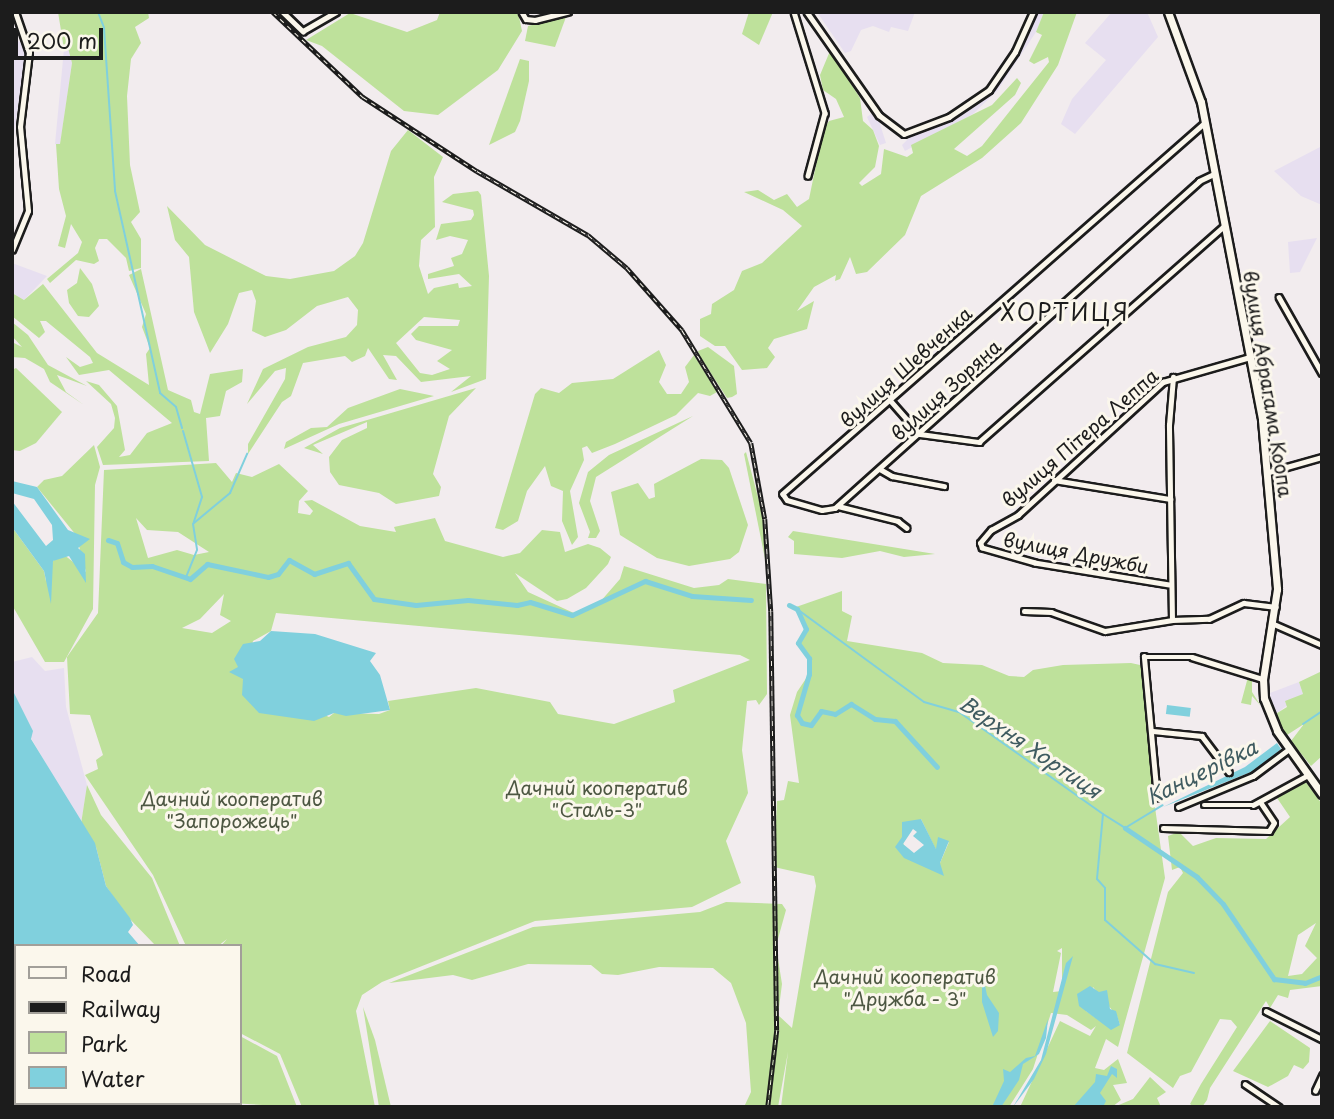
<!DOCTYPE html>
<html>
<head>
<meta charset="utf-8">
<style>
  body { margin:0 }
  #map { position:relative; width:1334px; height:1119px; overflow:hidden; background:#f2ecee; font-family:"Playpen Sans",sans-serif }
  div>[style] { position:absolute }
  .built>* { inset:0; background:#e7dff0 }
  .green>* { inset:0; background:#bee19b }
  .water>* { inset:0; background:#80d0dd; transform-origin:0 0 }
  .stream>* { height:2px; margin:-1px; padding:0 1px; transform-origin:1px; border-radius:1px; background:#80d0dd }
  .river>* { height:5px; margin:-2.5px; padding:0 2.5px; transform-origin:2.5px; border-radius:2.5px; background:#80d0dd }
  .roads { filter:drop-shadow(2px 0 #1c1c1c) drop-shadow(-2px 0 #1c1c1c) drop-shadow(0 2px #1c1c1c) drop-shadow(0 -2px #1c1c1c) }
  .minor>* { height:4.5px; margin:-2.25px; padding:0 2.25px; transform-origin:2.25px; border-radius:2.25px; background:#fbf7ec }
  .major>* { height:7px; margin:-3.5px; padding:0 3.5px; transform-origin:3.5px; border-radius:3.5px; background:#fbf7ec }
  .rail>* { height:4.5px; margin-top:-2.25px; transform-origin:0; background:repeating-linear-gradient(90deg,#fbf7ec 0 5px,#1c1c1c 0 10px); box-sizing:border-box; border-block:2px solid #1c1c1c }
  span { translate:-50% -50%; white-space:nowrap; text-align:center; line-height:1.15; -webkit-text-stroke:6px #fbf7ec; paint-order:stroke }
  .street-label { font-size:19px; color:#1c1c1c }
  .park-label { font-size:19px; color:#4d5742 }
  .water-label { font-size:21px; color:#3f5b60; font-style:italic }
  .quarter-label { font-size:23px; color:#1c1c1c; letter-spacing:2px }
  .frame { position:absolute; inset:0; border:14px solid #1c1c1c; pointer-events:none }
  .legend { position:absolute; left:14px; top:944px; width:228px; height:161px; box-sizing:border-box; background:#fbf7ec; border:2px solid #a29f99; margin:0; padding:9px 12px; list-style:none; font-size:21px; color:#1c1c1c }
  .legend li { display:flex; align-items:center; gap:14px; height:35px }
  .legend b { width:35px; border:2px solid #a29f99 }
  .scale { position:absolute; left:14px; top:28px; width:89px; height:32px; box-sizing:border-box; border:4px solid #1c1c1c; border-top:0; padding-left:9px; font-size:21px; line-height:24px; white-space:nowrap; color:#1c1c1c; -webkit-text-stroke:5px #fbf7ec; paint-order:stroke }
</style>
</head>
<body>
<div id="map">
  <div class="built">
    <i style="clip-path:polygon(817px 12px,915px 12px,908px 31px,891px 27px,889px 32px,873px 26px,861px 30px,851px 51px,845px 53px)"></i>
    <i style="clip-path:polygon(1036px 12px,1044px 12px,1036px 32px,997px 91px,973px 114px,905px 151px,902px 145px,911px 136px,984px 97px,1015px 58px)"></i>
    <i style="clip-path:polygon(1112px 12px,1147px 12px,1158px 37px,1075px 134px,1061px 124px,1072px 99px,1106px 60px,1085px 43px)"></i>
    <i style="clip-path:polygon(12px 39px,24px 43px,26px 53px,12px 148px)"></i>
    <i style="clip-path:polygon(68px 48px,72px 63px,60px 145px,55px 144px,64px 49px)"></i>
    <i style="clip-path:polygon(872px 113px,879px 121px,886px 143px,880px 145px,867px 117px)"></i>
    <i style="clip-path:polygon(1322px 146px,1322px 205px,1301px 196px,1274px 171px)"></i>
    <i style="clip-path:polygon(1317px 238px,1300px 272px,1290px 273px,1288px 242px)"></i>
    <i style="clip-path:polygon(12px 263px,47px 276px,24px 300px,12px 293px)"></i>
    <i style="clip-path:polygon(32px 657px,45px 671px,64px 668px,66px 707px,87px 785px,81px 824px,31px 738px,12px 689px,12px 662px)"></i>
    <i style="clip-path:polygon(1299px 682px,1303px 694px,1274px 715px,1270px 693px)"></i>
  </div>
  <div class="green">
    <i style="clip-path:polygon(58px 12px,148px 12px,149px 18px,135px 27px,141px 43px,131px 59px,127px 96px,130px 165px,140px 212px,131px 222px,141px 239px,141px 268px,129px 271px,126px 258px,107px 239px,99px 239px,95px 248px,99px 261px,94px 264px,76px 260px,50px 283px,47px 279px,78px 253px,82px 242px,71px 224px,65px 248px,58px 246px,66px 216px,59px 189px,56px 144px,60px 144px,72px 63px,68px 48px,64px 49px)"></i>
    <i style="clip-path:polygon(440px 12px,518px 12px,522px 31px,498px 70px,438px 115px,404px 111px,322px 46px,306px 40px,350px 13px,407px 32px,437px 20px)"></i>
    <i style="clip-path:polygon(749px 12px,773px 12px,759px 45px,742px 34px)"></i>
    <i style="clip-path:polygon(1044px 12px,1077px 12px,1058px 65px,1021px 123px,982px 158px,921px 196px,905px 235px,867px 272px,856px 274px,850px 257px,840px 279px,835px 281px,836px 275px,814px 287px,797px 311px,814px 301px,807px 329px,774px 339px,768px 348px,775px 357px,767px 368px,742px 370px,725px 346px,715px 346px,700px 336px,700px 319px,711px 314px,712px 304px,734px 290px,742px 271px,762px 263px,802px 226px,783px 210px,744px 192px,758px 190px,774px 200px,787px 194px,797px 207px,809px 199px,823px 131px,829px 121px,844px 117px,836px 99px,823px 90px,820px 75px,830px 51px,860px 98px,863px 121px,873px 130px,879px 146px,875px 167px,859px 183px,862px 186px,881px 174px,884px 149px,907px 157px,913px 153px,911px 145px,992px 105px,1017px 78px,1021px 83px,1015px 95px,954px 149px,967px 156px,982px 146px,1049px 62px,1048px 57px,1034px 64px,1029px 61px,1042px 35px,1036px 32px)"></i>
    <i style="clip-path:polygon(566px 17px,555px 47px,525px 41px,528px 26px)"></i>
    <i style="clip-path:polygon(520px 59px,529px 61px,529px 81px,520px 121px,515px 132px,489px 145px)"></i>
    <i style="clip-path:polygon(evenodd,408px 130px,443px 157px,434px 177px,435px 227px,421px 240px,419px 266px,428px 294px,434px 288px,458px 283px,459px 288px,472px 286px,459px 274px,428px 279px,428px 274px,454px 266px,451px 258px,462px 254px,468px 240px,450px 236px,436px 240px,441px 224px,471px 220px,474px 215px,473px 210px,442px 202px,453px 194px,478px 191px,481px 195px,489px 276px,486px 379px,451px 392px,471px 376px,421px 382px,396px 356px,383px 355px,397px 380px,389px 379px,368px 348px,365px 356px,352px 362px,345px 356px,303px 363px,291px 396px,282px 402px,248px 454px,248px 444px,285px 379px,286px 368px,275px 371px,247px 404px,263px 369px,308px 347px,346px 337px,357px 325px,358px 310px,348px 297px,317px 306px,286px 330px,265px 337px,252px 331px,256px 301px,252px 290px,239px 293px,228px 324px,210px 353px,194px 312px,189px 257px,175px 240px,167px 206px,205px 245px,266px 276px,290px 279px,334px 271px,355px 256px,363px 243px,391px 151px,408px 130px,424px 317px,460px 320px,458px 326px,419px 326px,411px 334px,416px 340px,452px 350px,437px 361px,450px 369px,432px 375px,420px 373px,396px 343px,424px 317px)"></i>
    <i style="clip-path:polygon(80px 268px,92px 284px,99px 306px,89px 317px,78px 316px,69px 303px,67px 290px,77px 283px)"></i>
    <i style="clip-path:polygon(141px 269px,168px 390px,191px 400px,194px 412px,200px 414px,210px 374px,243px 369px,242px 382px,226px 391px,220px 416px,206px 418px,209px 461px,103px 465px,97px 447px,114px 428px,115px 418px,111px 404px,86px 381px,99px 385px,117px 406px,125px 450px,119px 457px,130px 455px,147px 433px,172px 423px,109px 370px,79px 375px,66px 357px,80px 367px,93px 363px,90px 357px,46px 321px,40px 321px,45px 332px,39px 338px,12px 316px,12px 293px,24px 300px,43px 284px,97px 353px,149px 385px,146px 354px,150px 348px,142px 327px,146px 314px,129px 275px)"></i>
    <i style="clip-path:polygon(12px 322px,28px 335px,48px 365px,87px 386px,57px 375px,66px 392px,84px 405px,50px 382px,44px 369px,25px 358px,12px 357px,12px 342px,22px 347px,12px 336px)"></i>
    <i style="clip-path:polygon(708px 347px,734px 366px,737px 394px,732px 397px,727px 398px,699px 355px,698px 351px)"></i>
    <i style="clip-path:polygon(659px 350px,666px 365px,659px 382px,667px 394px,681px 394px,689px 382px,685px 367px,694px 355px,717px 392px,710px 396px,698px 393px,676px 415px,615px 444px,592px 453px,587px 446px,582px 448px,584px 460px,570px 491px,578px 537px,572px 545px,562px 521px,563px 491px,551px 486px,545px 466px,527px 491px,518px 521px,503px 530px,495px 528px,535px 394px,541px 388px,559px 393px,572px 383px,613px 379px)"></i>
    <i style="clip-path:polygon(16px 368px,62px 412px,36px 443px,20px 451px,12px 450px,12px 370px)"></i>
    <i style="clip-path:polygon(476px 388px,449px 416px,433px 474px,441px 487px,439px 496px,396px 504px,379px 493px,339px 485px,330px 472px,329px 457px,342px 440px,367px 428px,367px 422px,313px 445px,323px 454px,304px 448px,340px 428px)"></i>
    <i style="clip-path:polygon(400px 389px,434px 396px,339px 424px,284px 449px,286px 442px,311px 428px,327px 427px,348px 408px)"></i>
    <i style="clip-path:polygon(693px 416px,596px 477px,590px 501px,600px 531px,596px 538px,588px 538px,590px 532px,579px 503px,588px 472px,609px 455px)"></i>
    <i style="clip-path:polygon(94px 445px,100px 467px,95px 485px,93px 609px,64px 662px,45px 662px,12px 605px,12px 527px,44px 571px,46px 581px,53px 561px,63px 554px,86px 572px,76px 535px,37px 487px,44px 480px,62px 476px)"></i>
    <i style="clip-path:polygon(746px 452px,763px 516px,765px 559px,744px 454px)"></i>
    <i style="clip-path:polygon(701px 459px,722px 460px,729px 468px,748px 525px,739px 552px,730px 559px,689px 566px,657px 558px,620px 535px,611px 492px,638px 483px,649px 499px,655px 497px,654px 484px)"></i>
    <i style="clip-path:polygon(evenodd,216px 463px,232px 482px,236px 473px,252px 477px,279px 464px,308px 491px,299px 501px,298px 513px,310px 515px,313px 511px,304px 501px,312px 500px,360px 526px,396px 532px,394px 527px,435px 518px,445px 541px,503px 557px,520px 553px,542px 530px,560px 532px,565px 552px,588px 544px,600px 548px,611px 557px,608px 564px,586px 588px,567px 599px,557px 601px,515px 573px,528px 592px,576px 614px,600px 602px,620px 579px,624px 566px,694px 588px,719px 585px,728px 579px,766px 584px,767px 694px,759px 705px,756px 700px,747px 701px,742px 750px,748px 793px,726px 841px,741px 883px,692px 907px,535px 921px,382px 982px,362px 995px,356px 1011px,375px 1107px,302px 1107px,280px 1054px,240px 1033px,240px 946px,221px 946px,227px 939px,218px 946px,186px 946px,153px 875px,85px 775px,98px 769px,96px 760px,103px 755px,90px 715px,70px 714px,67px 657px,98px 613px,104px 470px,216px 463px,136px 518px,147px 530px,178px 532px,209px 552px,194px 555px,177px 550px,148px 558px,136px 518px,216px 463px,224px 594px,220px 615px,231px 621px,212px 633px,182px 628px,200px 619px,224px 594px,216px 463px,276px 613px,740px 655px,750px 660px,673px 690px,675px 702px,614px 724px,558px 714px,550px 702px,476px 688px,388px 701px,390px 710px,379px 714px,334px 713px,329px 717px,243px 679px,253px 641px,271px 631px,276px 613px)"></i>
    <i style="clip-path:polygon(793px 531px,935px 554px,904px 557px,880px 551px,842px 558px,794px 554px,794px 541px,788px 537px)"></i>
    <i style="clip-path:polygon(evenodd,842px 591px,842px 611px,852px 616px,847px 641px,922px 653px,943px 663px,982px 665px,1009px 676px,1024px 677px,1033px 670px,1063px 665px,1131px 663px,1140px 665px,1146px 674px,1153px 793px,1165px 878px,1118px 1047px,1106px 1039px,1095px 1068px,1104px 1070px,1118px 1059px,1127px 1083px,1113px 1085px,1121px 1100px,1112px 1107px,1020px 1107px,1060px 1021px,1090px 1036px,1096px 1026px,1091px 1030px,1067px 1015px,1051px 1013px,1033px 1069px,1009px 1107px,781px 1107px,788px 1052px,778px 1107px,744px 1107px,751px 1092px,746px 1023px,731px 983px,713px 968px,659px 967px,618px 975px,602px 974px,591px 965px,528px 964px,472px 980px,453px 975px,389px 983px,533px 927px,700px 912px,726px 902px,782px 904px,786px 910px,776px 946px,782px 984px,778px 1015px,792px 1028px,816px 886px,814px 876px,774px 867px,777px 801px,784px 800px,788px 781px,799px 783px,790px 715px,797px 692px,809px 674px,809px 658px,798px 643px,806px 629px,796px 607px,842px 591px,921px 819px,936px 850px,949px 842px,940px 863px,906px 857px,902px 837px,921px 819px,842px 591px,1062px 948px,1062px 991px,1053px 992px,1061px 953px,1057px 951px,1062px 948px,842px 591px,1093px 987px,1117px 1016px,1120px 1025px,1100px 1021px,1086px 1011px,1093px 987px)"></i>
    <i style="clip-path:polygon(1322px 671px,1322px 756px,1311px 766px,1291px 741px,1304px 724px,1287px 735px,1274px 715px,1287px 707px,1285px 701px,1303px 694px,1299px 682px)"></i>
    <i style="clip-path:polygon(1248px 677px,1252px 678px,1252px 692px,1261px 706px,1252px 696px,1251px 705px,1241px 703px)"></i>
    <i style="clip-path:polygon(evenodd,1305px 781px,1322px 804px,1322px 986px,1290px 990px,1288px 998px,1278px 995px,1270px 1008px,1266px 1001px,1210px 1088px,1207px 1100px,1202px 1107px,1194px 1107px,1190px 1104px,1201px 1084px,1237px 1027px,1231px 1020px,1220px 1019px,1191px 1072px,1180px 1076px,1173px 1088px,1127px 1053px,1168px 892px,1183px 873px,1180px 867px,1172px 870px,1168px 836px,1179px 832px,1193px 846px,1216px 838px,1266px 839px,1290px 817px,1275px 795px,1305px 781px,1316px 923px,1305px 946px,1317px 958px,1302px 974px,1288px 976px,1298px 935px,1316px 923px)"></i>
    <i style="clip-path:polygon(87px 785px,101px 815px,152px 878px,180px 946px,155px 945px,125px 914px,106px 886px,96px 847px,81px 824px)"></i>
    <i style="clip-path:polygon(363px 1007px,375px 1040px,391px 1107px,379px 1107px)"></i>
    <i style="clip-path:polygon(1270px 1021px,1310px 1048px,1309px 1062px,1303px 1069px,1294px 1065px,1288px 1076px,1268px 1087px,1233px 1071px)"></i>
    <i style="clip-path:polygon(240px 1036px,277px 1056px,297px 1107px,230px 1103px,240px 1103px)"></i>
    <i style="clip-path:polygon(1150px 1077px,1166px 1092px,1157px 1098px,1161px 1107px,1114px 1107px,1133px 1099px)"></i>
  </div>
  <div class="water">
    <i style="clip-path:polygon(12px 481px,37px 487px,68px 530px,90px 539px,78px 548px,85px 554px,86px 583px,69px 556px,53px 561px,51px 604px,44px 571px,12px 527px,12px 501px,46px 546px,53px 540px,52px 525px,34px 499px,12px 493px)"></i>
    <i style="clip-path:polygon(271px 631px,315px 634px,376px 653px,370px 661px,380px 675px,390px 710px,346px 716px,334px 713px,314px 721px,259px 713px,242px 695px,243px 679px,229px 672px,238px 667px,234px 659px,243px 644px,260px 641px)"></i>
    <i style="clip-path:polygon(12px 689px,33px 731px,31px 739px,95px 843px,106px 886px,130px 918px,133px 925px,128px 932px,140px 946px,16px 946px,16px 956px,12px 952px)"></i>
    <i style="left:1167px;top:705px;width:24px;height:9px;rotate:7deg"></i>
    <i style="clip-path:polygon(1277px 743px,1281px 749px,1256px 770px,1163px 807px,1245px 767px)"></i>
    <i style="clip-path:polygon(evenodd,921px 819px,936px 849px,938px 837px,949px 841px,940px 863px,944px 876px,904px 858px,895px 847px,902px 837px,902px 822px,921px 819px,913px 829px,917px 832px,913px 836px,924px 845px,914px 853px,903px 844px,913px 829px)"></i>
    <i style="clip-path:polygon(1073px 956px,1046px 1054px,1034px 1079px,1013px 1107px,1041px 1060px,1066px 963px)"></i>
    <i style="clip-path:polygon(982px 971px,987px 995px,999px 1013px,998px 1031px,993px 1037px,982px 1002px)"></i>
    <i style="clip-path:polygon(1090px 986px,1099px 992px,1107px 990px,1110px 1009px,1116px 1011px,1120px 1025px,1111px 1030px,1079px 1006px,1077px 994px)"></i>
    <i style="clip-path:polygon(1048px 1019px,1046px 1038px,1039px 1054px,1023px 1064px,1019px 1080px,1001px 1107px,992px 1107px,1004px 1081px,1003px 1069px,1010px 1072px,1026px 1058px,1035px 1056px)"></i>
    <i style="clip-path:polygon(1111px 1066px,1117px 1069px,1117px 1078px,1112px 1074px,1100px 1093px,1106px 1101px,1103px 1107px,1073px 1107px,1095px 1082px,1096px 1074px,1107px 1076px)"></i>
    <i style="left:127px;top:1103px;width:103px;height:6px"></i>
  </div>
  <div class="stream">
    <i style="left:98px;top:12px;width:17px;rotate:69deg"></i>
    <i style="left:104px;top:28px;width:163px;rotate:86.1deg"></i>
    <i style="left:115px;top:191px;width:207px;rotate:77.4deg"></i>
    <i style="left:160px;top:393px;width:21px;rotate:41deg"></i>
    <i style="left:176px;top:407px;width:22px;rotate:74deg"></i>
    <i style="left:183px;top:431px;width:69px;rotate:73.9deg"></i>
    <i style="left:202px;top:497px;width:28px;rotate:108deg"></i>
    <i style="left:193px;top:524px;width:26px;rotate:81deg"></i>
    <i style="left:197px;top:550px;width:29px;rotate:112deg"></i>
    <i style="left:194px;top:523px;width:47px;rotate:-39.8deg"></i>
    <i style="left:230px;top:493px;width:43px;rotate:-66.4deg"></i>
    <i style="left:797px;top:609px;width:157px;rotate:36.2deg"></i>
    <i style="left:924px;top:702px;width:36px;rotate:16deg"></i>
    <i style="left:959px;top:712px;width:176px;rotate:35.3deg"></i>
    <i style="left:1103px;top:814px;width:65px;rotate:95.3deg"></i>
    <i style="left:1097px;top:879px;width:12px;rotate:48deg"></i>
    <i style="left:1105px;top:888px;width:32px;rotate:90deg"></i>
    <i style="left:1105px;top:920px;width:67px;rotate:41.3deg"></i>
    <i style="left:1155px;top:964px;width:40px;rotate:13deg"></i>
    <i style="left:1303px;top:724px;width:23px;rotate:-34deg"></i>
    <i style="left:1103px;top:814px;width:26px;rotate:32deg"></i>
    <i style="left:1125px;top:828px;width:44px;rotate:-31.2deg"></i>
  </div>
  <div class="river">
    <i style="left:108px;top:540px;width:9px;rotate:18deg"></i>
    <i style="left:117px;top:543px;width:20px;rotate:72deg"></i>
    <i style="left:123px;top:562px;width:10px;rotate:29deg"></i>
    <i style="left:132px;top:567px;width:20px;rotate:-3deg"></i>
    <i style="left:152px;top:566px;width:40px;rotate:18.9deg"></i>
    <i style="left:190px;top:579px;width:23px;rotate:-41deg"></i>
    <i style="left:207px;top:564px;width:62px;rotate:12deg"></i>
    <i style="left:268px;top:577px;width:10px;rotate:-17deg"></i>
    <i style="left:278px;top:574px;width:18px;rotate:-52deg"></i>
    <i style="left:289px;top:560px;width:29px;rotate:29deg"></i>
    <i style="left:314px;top:574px;width:36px;rotate:-18deg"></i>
    <i style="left:348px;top:563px;width:44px;rotate:54.2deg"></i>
    <i style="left:374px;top:599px;width:42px;rotate:8.1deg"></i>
    <i style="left:416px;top:605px;width:52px;rotate:-5.5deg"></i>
    <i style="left:468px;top:600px;width:49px;rotate:5.8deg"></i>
    <i style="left:517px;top:605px;width:13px;rotate:-13deg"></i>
    <i style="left:530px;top:602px;width:44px;rotate:17.2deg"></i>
    <i style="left:572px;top:615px;width:81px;rotate:-25deg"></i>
    <i style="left:645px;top:581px;width:49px;rotate:17.7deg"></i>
    <i style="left:692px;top:596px;width:59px;rotate:3.9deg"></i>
    <i style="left:789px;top:605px;width:9px;rotate:27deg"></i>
    <i style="left:797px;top:609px;width:22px;rotate:66deg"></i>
    <i style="left:806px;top:629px;width:16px;rotate:120deg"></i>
    <i style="left:798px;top:643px;width:19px;rotate:54deg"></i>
    <i style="left:809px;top:658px;width:16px;rotate:90deg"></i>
    <i style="left:809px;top:674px;width:43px;rotate:106.3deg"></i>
    <i style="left:797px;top:715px;width:9px;rotate:58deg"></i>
    <i style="left:802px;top:723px;width:9px;rotate:13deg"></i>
    <i style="left:811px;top:725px;width:17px;rotate:-54deg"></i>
    <i style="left:821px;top:711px;width:14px;rotate:12deg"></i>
    <i style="left:835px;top:714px;width:19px;rotate:-32deg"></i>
    <i style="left:851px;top:704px;width:28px;rotate:32deg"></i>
    <i style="left:875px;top:719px;width:20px;rotate:6deg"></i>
    <i style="left:895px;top:721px;width:62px;rotate:47.6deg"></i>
    <i style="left:1125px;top:828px;width:87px;rotate:34.2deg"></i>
    <i style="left:1197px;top:877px;width:37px;rotate:46deg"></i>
    <i style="left:1223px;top:904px;width:91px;rotate:55.8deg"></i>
    <i style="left:1274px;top:979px;width:31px;rotate:7deg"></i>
    <i style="left:1305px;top:983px;width:18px;rotate:-22deg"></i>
  </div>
  <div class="roads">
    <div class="minor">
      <i style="left:283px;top:12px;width:28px;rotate:44deg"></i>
      <i style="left:303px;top:31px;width:38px;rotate:-30deg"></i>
      <i style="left:522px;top:12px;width:8px;rotate:60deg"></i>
      <i style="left:526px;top:19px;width:9px;rotate:6deg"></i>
      <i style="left:535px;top:20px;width:34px;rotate:-14deg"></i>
      <i style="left:794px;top:12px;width:106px;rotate:72.9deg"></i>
      <i style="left:825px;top:113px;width:65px;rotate:105.1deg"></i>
      <i style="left:807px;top:12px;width:126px;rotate:55deg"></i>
      <i style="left:879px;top:115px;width:31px;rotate:37deg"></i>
      <i style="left:904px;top:134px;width:48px;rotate:-20.7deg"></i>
      <i style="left:949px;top:117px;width:48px;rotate:-34deg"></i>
      <i style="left:989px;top:90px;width:46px;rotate:-55.6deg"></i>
      <i style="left:1015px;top:52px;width:44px;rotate:-65.8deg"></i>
      <i style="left:1205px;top:123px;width:562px;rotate:138.68deg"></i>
      <i style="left:783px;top:494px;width:7px;rotate:56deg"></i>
      <i style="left:787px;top:500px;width:36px;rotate:16deg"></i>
      <i style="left:822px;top:510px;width:13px;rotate:-9deg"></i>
      <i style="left:835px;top:508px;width:489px;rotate:-41.9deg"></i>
      <i style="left:1199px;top:181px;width:17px;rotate:-25deg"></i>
      <i style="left:12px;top:250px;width:42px;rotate:-67.7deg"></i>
      <i style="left:28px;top:211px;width:84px;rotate:-95.4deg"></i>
      <i style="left:20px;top:127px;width:75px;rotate:-83.1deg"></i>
      <i style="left:29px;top:53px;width:43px;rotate:-108.9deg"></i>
      <i style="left:1279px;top:297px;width:87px;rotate:60.5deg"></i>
      <i style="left:890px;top:400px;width:45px;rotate:48.6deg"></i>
      <i style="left:920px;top:434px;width:60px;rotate:7.7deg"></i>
      <i style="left:979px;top:442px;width:327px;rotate:-41.4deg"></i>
      <i style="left:880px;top:469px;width:14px;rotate:30deg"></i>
      <i style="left:892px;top:476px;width:53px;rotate:10.9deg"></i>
      <i style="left:1269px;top:472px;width:55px;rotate:-15.8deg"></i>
      <i style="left:1054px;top:480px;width:118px;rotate:9.3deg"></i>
      <i style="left:838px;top:506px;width:62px;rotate:14deg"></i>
      <i style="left:898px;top:521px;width:11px;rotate:38deg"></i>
      <i style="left:1169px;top:585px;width:136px;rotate:-170.7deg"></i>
      <i style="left:1035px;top:563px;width:55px;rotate:-164.2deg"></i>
      <i style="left:982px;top:548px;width:5px;rotate:-112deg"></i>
      <i style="left:980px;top:543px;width:17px;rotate:-50deg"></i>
      <i style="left:991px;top:530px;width:31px;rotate:-29deg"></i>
      <i style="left:1018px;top:515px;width:197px;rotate:-42.5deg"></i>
      <i style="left:1163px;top:382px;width:91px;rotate:-16deg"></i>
      <i style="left:1024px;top:611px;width:27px;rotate:2deg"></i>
      <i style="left:1051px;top:612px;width:57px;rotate:19.4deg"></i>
      <i style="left:1105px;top:631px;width:68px;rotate:-9.3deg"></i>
      <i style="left:1172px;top:620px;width:37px;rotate:-2deg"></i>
      <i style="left:1209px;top:619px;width:38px;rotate:-25deg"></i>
      <i style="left:1244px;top:603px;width:32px;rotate:7deg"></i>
      <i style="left:1172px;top:620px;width:195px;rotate:-90.9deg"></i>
      <i style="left:1169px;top:425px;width:48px;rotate:-85.2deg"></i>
      <i style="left:1274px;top:624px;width:52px;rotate:23.6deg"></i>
      <i style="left:1153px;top:731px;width:49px;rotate:5.8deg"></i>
      <i style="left:1202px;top:736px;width:45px;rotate:53.1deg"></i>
      <i style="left:1157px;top:798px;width:142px;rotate:-95.3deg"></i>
      <i style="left:1144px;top:657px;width:48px"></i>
      <i style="left:1192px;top:657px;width:74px;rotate:17.2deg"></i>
      <i style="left:1204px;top:805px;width:49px"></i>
      <i style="left:1253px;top:805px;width:63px;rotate:-28.6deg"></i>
      <i style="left:1178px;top:807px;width:81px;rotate:-22.5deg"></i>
      <i style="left:1253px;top:776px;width:45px;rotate:-36.9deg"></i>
      <i style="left:1163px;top:828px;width:106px;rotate:1.6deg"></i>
      <i style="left:1269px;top:831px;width:9px;rotate:-58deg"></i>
      <i style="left:1274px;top:823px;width:25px;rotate:-124deg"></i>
      <i style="left:1266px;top:1011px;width:63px;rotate:26.6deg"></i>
      <i style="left:1245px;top:1084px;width:41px;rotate:34.1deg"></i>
      <i style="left:1315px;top:1091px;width:17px;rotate:-65deg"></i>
    </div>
    <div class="major">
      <i style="left:1168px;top:12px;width:96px;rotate:69.9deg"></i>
      <i style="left:1201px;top:102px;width:324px;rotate:79.1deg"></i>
      <i style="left:1262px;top:420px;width:170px;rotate:84.9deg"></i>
      <i style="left:1277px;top:589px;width:91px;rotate:98.8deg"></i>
      <i style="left:1263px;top:679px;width:19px;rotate:87deg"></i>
      <i style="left:1264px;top:698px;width:35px;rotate:68deg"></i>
      <i style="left:1277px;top:731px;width:77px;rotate:54.5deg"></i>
    </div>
  </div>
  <div class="rail">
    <i style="left:273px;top:12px;width:124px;rotate:43.4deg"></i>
    <i style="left:363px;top:97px;width:136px;rotate:33deg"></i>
    <i style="left:477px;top:171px;width:128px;rotate:30deg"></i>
    <i style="left:588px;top:235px;width:51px;rotate:40.2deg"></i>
    <i style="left:627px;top:268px;width:83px;rotate:48.4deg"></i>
    <i style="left:682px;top:330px;width:132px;rotate:58.6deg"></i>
    <i style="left:751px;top:443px;width:77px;rotate:79.6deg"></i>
    <i style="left:765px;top:519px;width:92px;rotate:86.3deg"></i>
    <i style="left:771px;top:611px;width:419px;rotate:89.2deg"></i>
    <i style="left:777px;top:1030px;width:78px;rotate:96.7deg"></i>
  </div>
  <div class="street-label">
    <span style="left:906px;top:367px;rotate:-42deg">вулиця Шевченка</span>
    <span style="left:1268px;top:384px;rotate:81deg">вулиця Абрагама Коопа</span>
    <span style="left:946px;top:390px;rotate:-42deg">вулиця Зоряна</span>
    <span style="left:1080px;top:438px;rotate:-41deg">вулиця Пітера Леппа</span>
    <span style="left:1076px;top:553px;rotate:11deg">вулиця Дружби</span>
  </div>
  <div class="park-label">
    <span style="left:597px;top:799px">Дачний кооператив<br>"Сталь-3"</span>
    <span style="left:232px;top:810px">Дачний кооператив<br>"Запорожець"</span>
    <span style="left:905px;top:988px">Дачний кооператив<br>"Дружба - 3"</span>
  </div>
  <div class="water-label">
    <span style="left:1031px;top:746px;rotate:34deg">Верхня Хортиця</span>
    <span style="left:1201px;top:771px;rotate:-26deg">Канцерівка</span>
  </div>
  <div class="quarter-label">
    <span style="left:1065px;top:312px">ХОРТИЦЯ</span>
  </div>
  <div class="frame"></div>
  <ul class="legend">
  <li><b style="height:9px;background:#fbf7ec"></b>Road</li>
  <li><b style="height:9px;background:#1c1c1c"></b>Railway</li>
  <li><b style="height:19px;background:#bee19b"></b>Park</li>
  <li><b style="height:19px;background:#80d0dd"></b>Water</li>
  </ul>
  <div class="scale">200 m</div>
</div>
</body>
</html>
